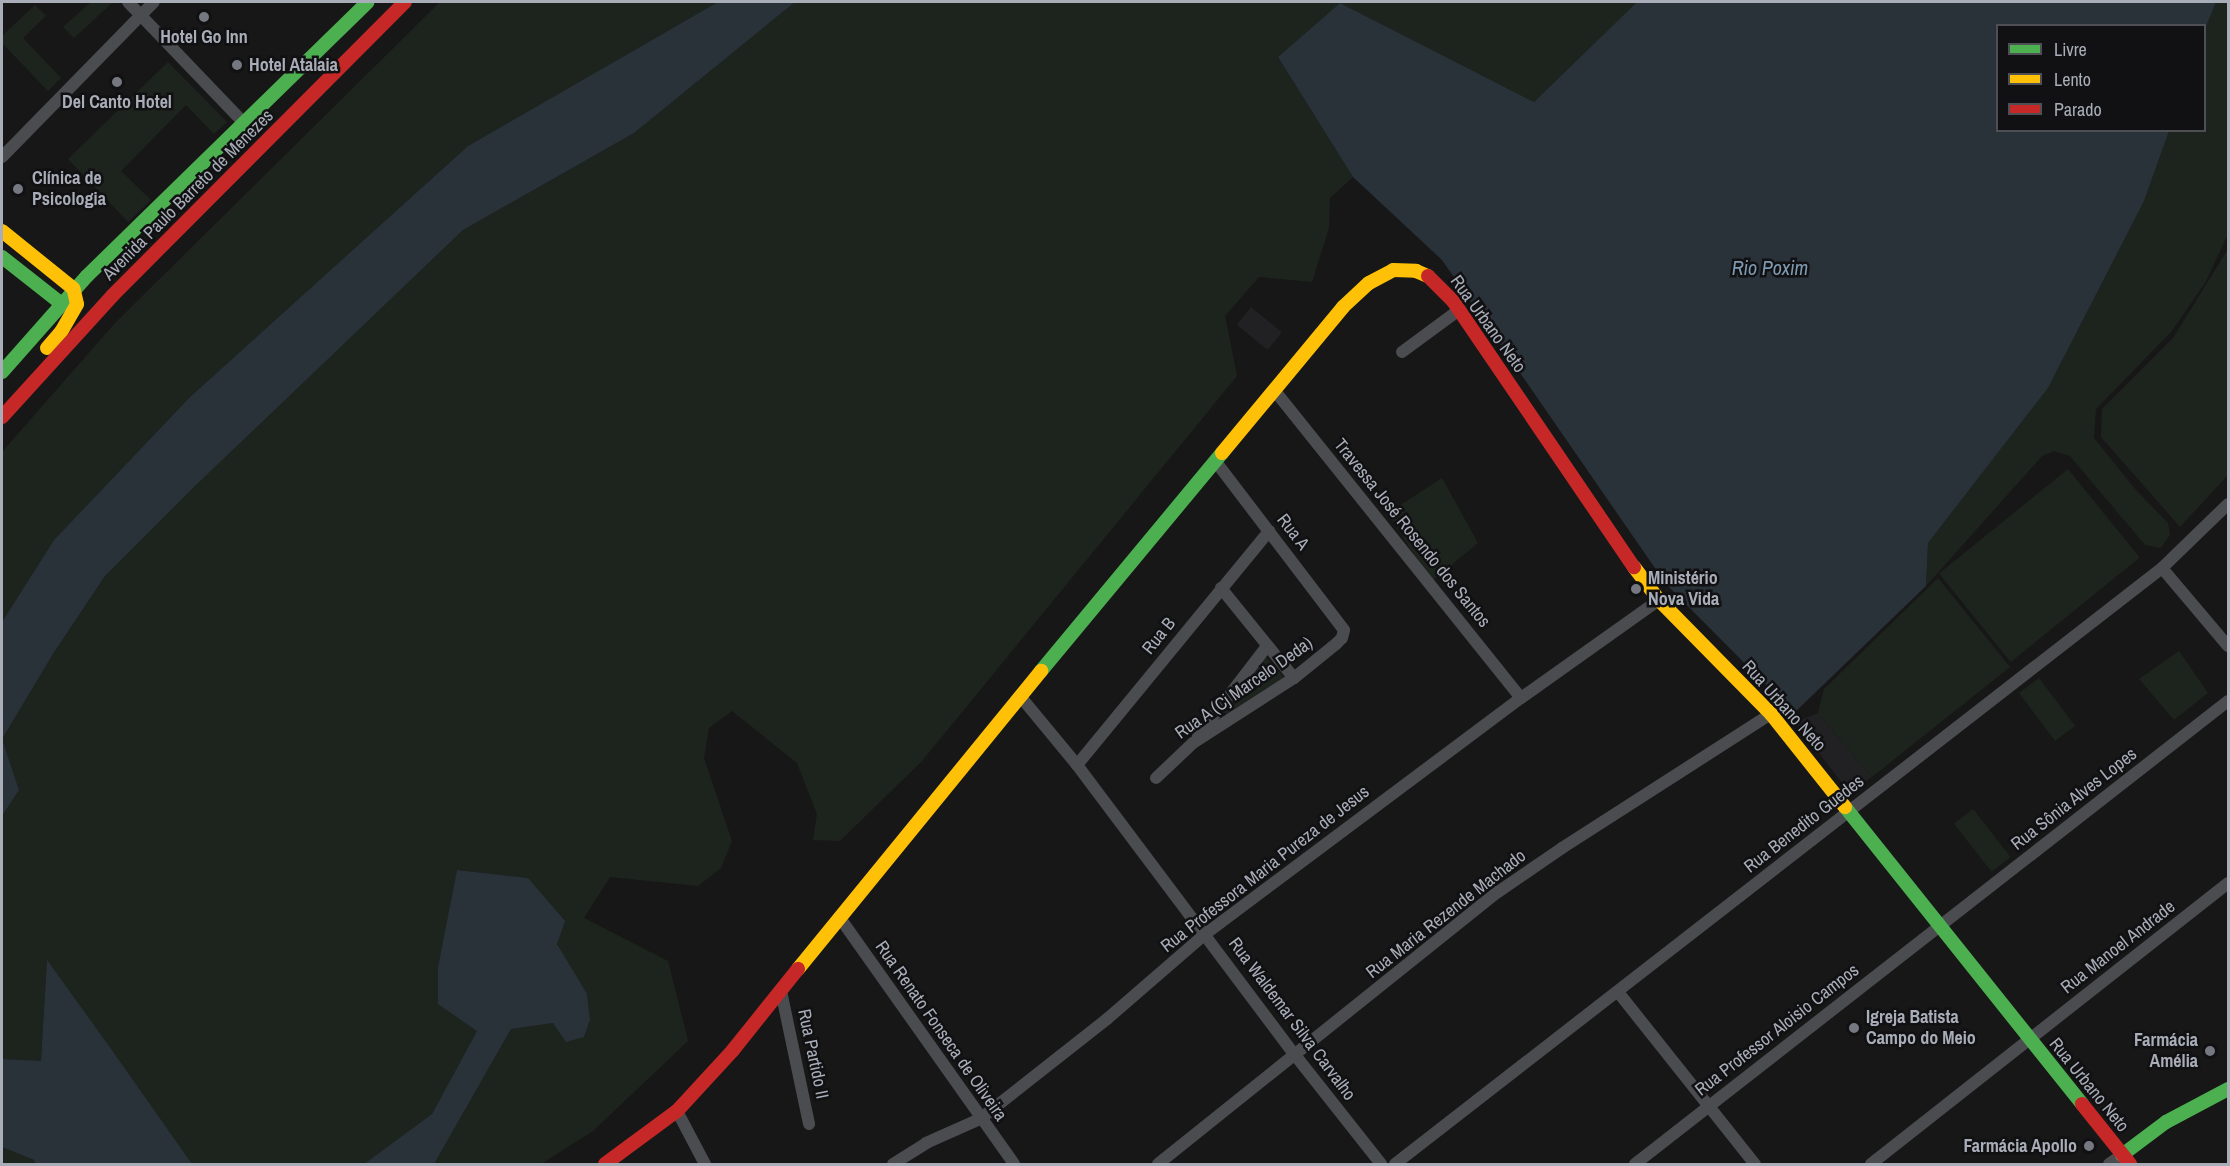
<!DOCTYPE html>
<html>
<head>
<meta charset="utf-8">
<style>
  body { margin:0 }
  #map { position:relative; width:2230px; height:1166px; overflow:hidden; background:#171717; font-family:"Archivo Narrow",sans-serif }
  div>[style] { position:absolute }
  .built>* { inset:0; background:#212123; transform-origin:0 0 }
  .green>* { inset:0; background:#1d241e; transform-origin:0 0 }
  .water>* { inset:0; background:#2a3239 }
  .street>* { height:12px; margin:-6px; padding:0 6px; transform-origin:6px; border-radius:6px; background:#4b4c50 }
  .fast>* { height:14px; margin:-7px; padding:0 7px; transform-origin:7px; border-radius:7px; background:#4caf50 }
  .slow>* { height:14px; margin:-7px; padding:0 7px; transform-origin:7px; border-radius:7px; background:#ffc107 }
  .jam>* { height:14px; margin:-7px; padding:0 7px; transform-origin:7px; border-radius:7px; background:#c62828 }
  .dots>* { width:16px; height:16px; translate:-50% -50%; box-sizing:border-box; border:3px solid #111113; border-radius:50% }
  span { translate:-50% -50%; white-space:nowrap; text-align:center; line-height:1.15; -webkit-text-stroke:5px #111113; paint-order:stroke }
  .poi-label { font-size:18px; color:#a8adb8; font-weight:700 }
  .left { translate:0 -50%; text-align:left }
  .right { translate:-100% -50%; text-align:right }
  .street-label { font-size:18px; color:#a8adb8 }
  .water-label { font-size:20px; color:#7f9bb3; font-style:italic }
  .frame { position:absolute; inset:0; border:3px solid #a8adb8; pointer-events:none }
  .legend { position:absolute; left:1996px; top:24px; width:210px; height:108px; box-sizing:border-box; background:#111113; border:2px solid #4d4f55; margin:0; padding:8px 10px; list-style:none; font-size:18px; color:#a8adb8 }
  .legend li { display:flex; align-items:center; gap:12px; height:30px }
  .legend b { width:30px; border:2px solid #4d4f55 }
</style>
</head>
<body>
<div id="map">
  <div class="built">
    <i style="left:1251px;top:307px;width:40px;height:23px;rotate:39deg"></i>
    <i style="clip-path:polygon(1818px 713px,1872px 777px,1849px 792px,1795px 722px)"></i>
  </div>
  <div class="green">
    <i style="clip-path:polygon(91px 2px,112px 3px,74px 38px,63px 27px)"></i>
    <i style="clip-path:polygon(440px 2px,718px 2px,468px 146px,190px 397px,54px 540px,2px 622px,2px 452px,115px 323px)"></i>
    <i style="clip-path:polygon(795px 2px,1637px 2px,1534px 102px,1340px 3px,1278px 57px,1353px 177px,1330px 198px,1329px 228px,1312px 282px,1259px 277px,1225px 316px,1237px 376px,922px 761px,840px 841px,813px 840px,817px 814px,797px 763px,732px 711px,709px 728px,704px 758px,732px 841px,721px 868px,698px 886px,610px 877px,584px 918px,668px 961px,688px 1041px,593px 1131px,541px 1164px,434px 1164px,511px 1029px,553px 1023px,584px 1037px,590px 1020px,587px 994px,567px 965px,528px 878px,457px 870px,449px 914px,477px 1031px,432px 1114px,364px 1164px,192px 1164px,47px 961px,41px 1062px,2px 1059px,2px 816px,19px 790px,2px 739px,53px 654px,105px 576px,194px 487px,463px 230px,634px 133px)"></i>
    <i style="clip-path:polygon(2216px 2px,2228px 2px,2228px 234px,2205px 283px,2171px 332px,2096px 409px,2094px 438px,2136px 490px,2168px 523px,2170px 535px,2161px 548px,2145px 545px,2070px 456px,2054px 451px,2042px 456px,1926px 586px,1928px 543px,2048px 388px,2144px 201px,2169px 131px,2204px 130px,2205px 29px)"></i>
    <i style="clip-path:polygon(35px 5px,46px 16px,23px 38px,61px 78px,48px 91px,2px 43px,2px 36px)"></i>
    <i style="clip-path:polygon(168px 62px,227px 122px,214px 134px,186px 105px,121px 171px,151px 200px,128px 222px,68px 159px)"></i>
    <i style="clip-path:polygon(2228px 249px,2228px 475px,2180px 527px,2101px 437px,2102px 409px,2173px 338px)"></i>
    <i style="left:2068px;top:469px;width:114px;height:166px;rotate:51deg"></i>
    <i style="clip-path:polygon(1442px 478px,1478px 543px,1431px 582px,1388px 513px)"></i>
    <i style="clip-path:polygon(1938px 578px,2010px 667px,1872px 777px,1818px 713px,1824px 689px)"></i>
    <i style="clip-path:polygon(2179px 651px,2208px 693px,2174px 720px,2139px 679px)"></i>
    <i style="clip-path:polygon(1266px 657px,1284px 677px,1215px 722px)"></i>
    <i style="left:2039px;top:678px;width:60px;height:25px;rotate:53deg"></i>
    <i style="left:1973px;top:809px;width:61px;height:24px;rotate:52deg"></i>
    <i style="clip-path:polygon(2px 1147px,34px 1160px,36px 1164px,2px 1164px)"></i>
  </div>
  <div class="water">
    <i style="clip-path:polygon(718px 2px,795px 2px,634px 133px,463px 230px,194px 487px,105px 576px,53px 654px,2px 739px,19px 790px,2px 816px,2px 622px,54px 540px,190px 397px,468px 146px)"></i>
    <i style="clip-path:polygon(1637px 2px,2216px 2px,2205px 29px,2204px 26px,1998px 26px,1998px 130px,2169px 131px,2144px 201px,2048px 388px,1928px 543px,1926px 586px,1794px 713px,1666px 584px,1442px 260px,1353px 177px,1278px 57px,1340px 3px,1534px 102px)"></i>
    <i style="clip-path:polygon(457px 870px,528px 878px,565px 921px,557px 944px,587px 994px,590px 1020px,584px 1037px,566px 1042px,553px 1023px,511px 1029px,434px 1164px,364px 1164px,432px 1114px,477px 1031px,438px 1004px,438px 968px)"></i>
    <i style="clip-path:polygon(47px 960px,111px 1049px,192px 1164px,36px 1164px,34px 1160px,2px 1147px,2px 1059px,41px 1061px)"></i>
  </div>
  <div class="street">
    <i style="left:128px;top:2px;width:166px;rotate:46.2deg"></i>
    <i style="left:2px;top:157px;width:217px;rotate:-45.6deg"></i>
    <i style="left:1402px;top:352px;width:71px;rotate:-36.4deg"></i>
    <i style="left:1275px;top:391px;width:393px;rotate:51.3deg"></i>
    <i style="left:2162px;top:568px;width:102px;rotate:49.8deg"></i>
    <i style="left:1221px;top:588px;width:116px;rotate:51deg"></i>
    <i style="left:1020px;top:696px;width:89px;rotate:50.4deg"></i>
    <i style="left:1077px;top:765px;width:363px;rotate:53.1deg"></i>
    <i style="left:1295px;top:1055px;width:139px;rotate:51.7deg"></i>
    <i style="left:1198px;top:736px;width:113px;rotate:-52.5deg"></i>
    <i style="left:1077px;top:765px;width:303px;rotate:-50.6deg"></i>
    <i style="left:1156px;top:778px;width:51px;rotate:-43.4deg"></i>
    <i style="left:1193px;top:743px;width:120px;rotate:-32.8deg"></i>
    <i style="left:1294px;top:678px;width:54px;rotate:-39deg"></i>
    <i style="left:1336px;top:644px;width:8px;rotate:-45deg"></i>
    <i style="left:1342px;top:638px;width:8px;rotate:-76deg"></i>
    <i style="left:1344px;top:630px;width:211px;rotate:-127.3deg"></i>
    <i style="left:840px;top:918px;width:301px;rotate:54.7deg"></i>
    <i style="left:781px;top:991px;width:136px;rotate:78.1deg"></i>
    <i style="left:1618px;top:992px;width:220px;rotate:51.5deg"></i>
    <i style="left:677px;top:1111px;width:60px;rotate:62.2deg"></i>
    <i style="left:893px;top:1164px;width:39px;rotate:-32deg"></i>
    <i style="left:926px;top:1143px;width:59px;rotate:-24deg"></i>
    <i style="left:980px;top:1119px;width:162px;rotate:-38.2deg"></i>
    <i style="left:1107px;top:1019px;width:128px;rotate:-40.9deg"></i>
    <i style="left:1204px;top:935px;width:396px;rotate:-36.8deg"></i>
    <i style="left:1521px;top:698px;width:169px;rotate:-35.4deg"></i>
    <i style="left:1158px;top:1164px;width:435px;rotate:-38.7deg"></i>
    <i style="left:1498px;top:892px;width:78px;rotate:-34.5deg"></i>
    <i style="left:1562px;top:848px;width:248px;rotate:-32.7deg"></i>
    <i style="left:1395px;top:1164px;width:971px;rotate:-37.85deg"></i>
    <i style="left:2162px;top:568px;width:92px;rotate:-44.1deg"></i>
    <i style="left:1635px;top:1164px;width:752px;rotate:-37.98deg"></i>
    <i style="left:1871px;top:1164px;width:454px;rotate:-38.2deg"></i>
    <i style="left:2109px;top:1164px;width:16px;rotate:-35deg"></i>
  </div>
  <div class="fast">
    <i style="left:2px;top:257px;width:76px;rotate:38.1deg"></i>
    <i style="left:2px;top:372px;width:128px;rotate:-48.5deg"></i>
    <i style="left:87px;top:276px;width:392px;rotate:-44.3deg"></i>
    <i style="left:1041px;top:671px;width:283px;rotate:-50.3deg"></i>
    <i style="left:1845px;top:807px;width:380px;rotate:51.4deg"></i>
    <i style="left:2122px;top:1155px;width:55px;rotate:-36.9deg"></i>
    <i style="left:2166px;top:1122px;width:70px;rotate:-28deg"></i>
  </div>
  <div class="slow">
    <i style="left:2px;top:231px;width:92px;rotate:38.9deg"></i>
    <i style="left:47px;top:348px;width:21px;rotate:-49deg"></i>
    <i style="left:61px;top:332px;width:32px;rotate:-60deg"></i>
    <i style="left:77px;top:304px;width:13px;rotate:-103deg"></i>
    <i style="left:1222px;top:453px;width:190px;rotate:-50.3deg"></i>
    <i style="left:1343px;top:307px;width:35px;rotate:-43deg"></i>
    <i style="left:1369px;top:283px;width:27px;rotate:-28deg"></i>
    <i style="left:1393px;top:270px;width:23px;rotate:2deg"></i>
    <i style="left:1416px;top:271px;width:13px;rotate:23deg"></i>
    <i style="left:1634px;top:567px;width:41px;rotate:52.9deg"></i>
    <i style="left:1659px;top:600px;width:160px;rotate:45.5deg"></i>
    <i style="left:1771px;top:714px;width:119px;rotate:51.5deg"></i>
    <i style="left:798px;top:969px;width:385px;rotate:-50.8deg"></i>
  </div>
  <div class="jam">
    <i style="left:1428px;top:276px;width:35px;rotate:45deg"></i>
    <i style="left:1453px;top:301px;width:322px;rotate:55.8deg"></i>
    <i style="left:2px;top:417px;width:164px;rotate:-47.7deg"></i>
    <i style="left:112px;top:296px;width:415px;rotate:-45.1deg"></i>
    <i style="left:2082px;top:1104px;width:77px;rotate:51.3deg"></i>
    <i style="left:605px;top:1164px;width:89px;rotate:-36.4deg"></i>
    <i style="left:677px;top:1111px;width:83px;rotate:-47.4deg"></i>
    <i style="left:733px;top:1050px;width:104px;rotate:-51.3deg"></i>
  </div>
  <div class="dots">
    <i style="left:204px;top:17px;background:#757880"></i>
    <i style="left:237px;top:65px;background:#757880"></i>
    <i style="left:117px;top:82px;background:#757880"></i>
    <i style="left:18px;top:189px;background:#757880"></i>
    <i style="left:1636px;top:589px;background:#757880"></i>
    <i style="left:1854px;top:1028px;background:#757880"></i>
    <i style="left:2210px;top:1051px;background:#757880"></i>
    <i style="left:2089px;top:1146px;background:#757880"></i>
  </div>
  <div class="poi-label">
    <span style="left:204px;top:37px">Hotel Go Inn</span>
    <span class="left" style="left:249px;top:65px">Hotel Atalaia</span>
    <span style="left:117px;top:102px">Del Canto Hotel</span>
    <span class="left" style="left:32px;top:189px">Clínica de<br>Psicologia</span>
    <span class="left" style="left:1648px;top:589px">Ministério<br>Nova Vida</span>
    <span class="left" style="left:1866px;top:1028px">Igreja Batista<br>Campo do Meio</span>
    <span class="right" style="left:2198px;top:1051px">Farmácia<br>Amélia</span>
    <span class="right" style="left:2077px;top:1146px">Farmácia Apollo</span>
  </div>
  <div class="street-label">
    <span style="left:188px;top:195px;rotate:-45deg">Avenida Paulo Barreto de Menezes</span>
    <span style="left:1488px;top:324px;rotate:54deg">Rua Urbano Neto</span>
    <span style="left:1293px;top:532px;rotate:52deg">Rua A</span>
    <span style="left:1412px;top:533px;rotate:51deg">Travessa José Rosendo dos Santos</span>
    <span style="left:1159px;top:636px;rotate:-51deg">Rua B</span>
    <span style="left:1244px;top:688px;rotate:-35deg">Rua A (Cj Marcelo Deda)</span>
    <span style="left:1784px;top:706px;rotate:48deg">Rua Urbano Neto</span>
    <span style="left:2074px;top:799px;rotate:-38deg">Rua Sônia Alves Lopes</span>
    <span style="left:1804px;top:824px;rotate:-38deg">Rua Benedito Guedes</span>
    <span style="left:1265px;top:869px;rotate:-38deg">Rua Professora Maria Pureza de Jesus</span>
    <span style="left:1446px;top:914px;rotate:-38deg">Rua Maria Rezende Machado</span>
    <span style="left:2118px;top:947px;rotate:-38deg">Rua Manoel Andrade</span>
    <span style="left:1292px;top:1019px;rotate:53deg">Rua Waldemar Silva Carvalho</span>
    <span style="left:1777px;top:1030px;rotate:-38deg">Rua Professor Aloisio Campos</span>
    <span style="left:941px;top:1031px;rotate:55deg">Rua Renato Fonseca de Oliveira</span>
    <span style="left:813px;top:1054px;rotate:78deg">Rua Partido II</span>
    <span style="left:2089px;top:1085px;rotate:51deg">Rua Urbano Neto</span>
  </div>
  <div class="water-label">
    <span style="left:1770px;top:267px">Rio Poxim</span>
  </div>
  <div class="frame"></div>
  <ul class="legend">
  <li><b style="height:8px;background:#4caf50"></b>Livre</li>
  <li><b style="height:8px;background:#ffc107"></b>Lento</li>
  <li><b style="height:8px;background:#c62828"></b>Parado</li>
  </ul>
</div>
</body>
</html>
